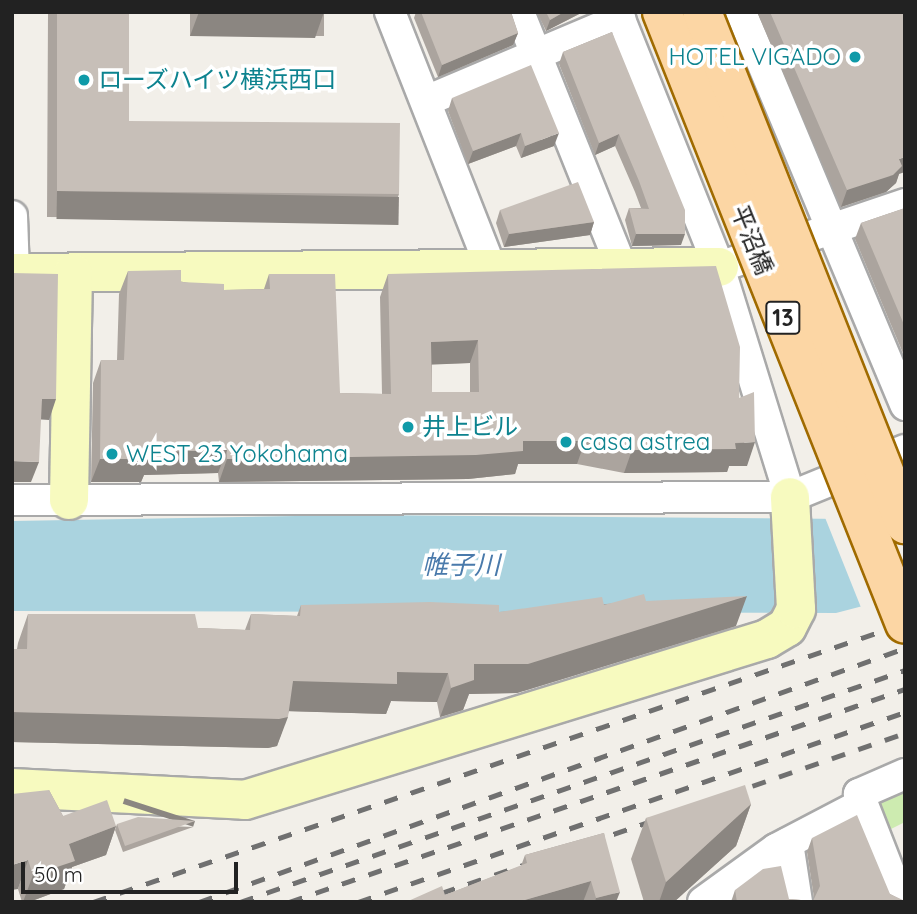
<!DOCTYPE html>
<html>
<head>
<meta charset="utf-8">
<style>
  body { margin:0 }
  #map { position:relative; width:917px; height:914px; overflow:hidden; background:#f2efe9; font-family:Quicksand,"Noto Sans JP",sans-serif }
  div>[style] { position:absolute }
  .grass>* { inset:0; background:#cdebb0 }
  .water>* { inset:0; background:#aad3df }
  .pier>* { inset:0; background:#f2efe9 }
  .roads { filter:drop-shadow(2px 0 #a9a9a9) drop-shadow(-2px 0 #a9a9a9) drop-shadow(0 2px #a9a9a9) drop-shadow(0 -2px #a9a9a9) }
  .street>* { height:30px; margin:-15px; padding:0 15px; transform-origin:15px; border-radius:15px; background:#fff }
  .secondary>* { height:38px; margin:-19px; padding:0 19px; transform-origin:19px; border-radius:19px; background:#f7fabf }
  .rail>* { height:5px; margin-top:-2.5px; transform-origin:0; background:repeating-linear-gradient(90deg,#707070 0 14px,transparent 0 28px) }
  .bridges { filter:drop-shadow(2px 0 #a06b00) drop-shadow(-2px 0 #a06b00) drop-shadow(0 2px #a06b00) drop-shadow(0 -2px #a06b00) }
  .primary-bridge>* { height:38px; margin:-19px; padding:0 19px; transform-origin:19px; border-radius:19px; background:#fcd6a4 }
  .wall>* { inset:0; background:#aba49e; transform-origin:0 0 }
  .shaded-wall>* { inset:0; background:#8b8681; transform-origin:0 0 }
  .building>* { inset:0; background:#c7bfb8 }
  .dots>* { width:19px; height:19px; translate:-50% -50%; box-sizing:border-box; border:4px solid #fff; border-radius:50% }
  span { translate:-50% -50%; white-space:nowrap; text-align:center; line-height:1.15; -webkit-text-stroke:7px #fff; paint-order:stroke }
  .shield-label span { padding:2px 5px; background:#fff; border:2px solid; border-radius:5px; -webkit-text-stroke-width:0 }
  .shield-label { font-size:23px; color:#222; font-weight:700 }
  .culture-label { font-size:24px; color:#0d838f }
  .right { translate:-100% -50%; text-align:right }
  .left { translate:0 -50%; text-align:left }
  .street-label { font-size:24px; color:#222 }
  .water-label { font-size:26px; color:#4a7aab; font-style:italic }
  .frame { position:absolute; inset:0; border:14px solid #222; pointer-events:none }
  .scale { position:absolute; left:21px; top:862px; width:217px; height:32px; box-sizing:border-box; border:4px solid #222; border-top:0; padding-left:9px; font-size:21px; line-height:24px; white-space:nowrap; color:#222; -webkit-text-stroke:5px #fff; paint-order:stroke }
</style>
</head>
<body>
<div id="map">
  <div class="grass">
    <i style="clip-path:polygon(905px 783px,905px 822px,885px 832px,872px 798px)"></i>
  </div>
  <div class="water">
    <i style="clip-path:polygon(352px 515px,850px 519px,905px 595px,836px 613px,12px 611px,12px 521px)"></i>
  </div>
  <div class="pier">
    <i style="clip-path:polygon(905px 491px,905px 598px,862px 610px,824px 515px,850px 515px)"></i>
  </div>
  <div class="roads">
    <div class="street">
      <i style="left:390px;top:12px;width:276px;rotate:68.5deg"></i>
      <i style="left:519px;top:12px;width:276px;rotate:68.1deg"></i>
      <i style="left:617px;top:12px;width:275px;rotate:68.2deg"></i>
      <i style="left:719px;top:267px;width:241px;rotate:72.8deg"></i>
      <i style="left:741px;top:12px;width:426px;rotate:67.3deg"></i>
      <i style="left:426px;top:101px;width:211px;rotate:-22.9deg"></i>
      <i style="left:12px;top:216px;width:57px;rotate:88deg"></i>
      <i style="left:719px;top:267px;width:196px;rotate:-18.7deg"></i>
      <i style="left:12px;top:500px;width:778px;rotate:-0.22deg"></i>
      <i style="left:790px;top:497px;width:124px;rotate:-22.2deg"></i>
      <i style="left:788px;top:843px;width:60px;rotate:81.3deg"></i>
      <i style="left:703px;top:902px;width:90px;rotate:-36deg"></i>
      <i style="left:776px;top:849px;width:97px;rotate:-27.6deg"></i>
      <i style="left:901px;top:902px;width:116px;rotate:-111.3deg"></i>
      <i style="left:859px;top:794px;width:50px;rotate:-23.5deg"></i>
    </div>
    <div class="secondary">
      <i style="left:12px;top:273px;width:707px;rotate:-0.49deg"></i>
      <i style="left:69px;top:500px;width:227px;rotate:-89deg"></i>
      <i style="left:12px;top:788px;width:233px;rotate:2.9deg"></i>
      <i style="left:245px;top:800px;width:546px;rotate:-17.14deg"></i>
      <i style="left:767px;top:639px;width:23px;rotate:-31deg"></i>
      <i style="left:787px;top:627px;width:20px;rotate:-63deg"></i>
      <i style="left:796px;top:609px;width:112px;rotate:-93.1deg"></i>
    </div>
  </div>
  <div class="rail">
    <i style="left:726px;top:795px;width:189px;rotate:-19.1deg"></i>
    <i style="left:587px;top:843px;width:80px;rotate:-18.9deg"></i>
    <i style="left:93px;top:902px;width:859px;rotate:-18.96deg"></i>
    <i style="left:199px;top:902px;width:750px;rotate:-19.79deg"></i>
    <i style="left:240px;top:902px;width:704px;rotate:-19.23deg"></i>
    <i style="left:289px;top:902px;width:652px;rotate:-19.07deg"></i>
    <i style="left:358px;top:902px;width:579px;rotate:-19.15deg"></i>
    <i style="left:415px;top:902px;width:130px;rotate:-18.9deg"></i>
  </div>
  <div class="bridges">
    <div class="primary-bridge">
      <i style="left:662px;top:12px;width:658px;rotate:68.34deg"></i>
      <i style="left:702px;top:12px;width:551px;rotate:68.37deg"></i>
    </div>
  </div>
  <div class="wall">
    <i style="clip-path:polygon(48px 12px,129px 12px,129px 121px,399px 194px,390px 220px,47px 217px)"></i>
    <i style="left:190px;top:12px;width:134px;height:24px"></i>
    <i style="clip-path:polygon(416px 12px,511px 12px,518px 33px,513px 45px,438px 77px,414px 18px)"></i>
    <i style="clip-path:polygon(537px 12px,583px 12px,546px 31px)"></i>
    <i style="clip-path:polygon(757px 12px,905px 12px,899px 174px,896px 183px,886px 192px,841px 207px)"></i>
    <i style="clip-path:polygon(612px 32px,681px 245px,632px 246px,625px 220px,629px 208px,641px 208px,635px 192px,615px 146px,595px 155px,559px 64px,563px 52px)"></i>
    <i style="clip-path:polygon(452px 98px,554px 146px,521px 158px,516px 146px,468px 164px,448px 111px)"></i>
    <i style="clip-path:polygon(905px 208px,905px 358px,855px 239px,861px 223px)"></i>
    <i style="clip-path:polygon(500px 210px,594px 222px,590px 235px,504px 247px,496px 223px)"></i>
    <i style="clip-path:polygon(evenodd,128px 271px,224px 290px,264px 289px,269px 274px,340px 393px,382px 394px,380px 297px,388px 274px,739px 398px,747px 466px,729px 466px,727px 472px,624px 473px,577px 464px,518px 464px,515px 474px,468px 479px,219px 482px,218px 473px,144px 475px,141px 482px,91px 482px,93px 383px,101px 360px,117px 360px,119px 294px,128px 271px,470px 363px,470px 392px,432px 392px,432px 364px,470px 363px)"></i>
    <i style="clip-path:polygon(646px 601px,736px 626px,517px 693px,469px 694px,463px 710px,440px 717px,437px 702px,391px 701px,386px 714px,289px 711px,277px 746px,268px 748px,12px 742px,12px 649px,17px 649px,18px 643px,28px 614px,198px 628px,245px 630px,251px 614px,297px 616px,301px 605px,499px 612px)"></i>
    <i style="clip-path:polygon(49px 790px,63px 816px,116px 826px,106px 855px,72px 867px,64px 889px,29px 902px,22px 902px,18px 889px)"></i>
    <i style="clip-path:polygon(751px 804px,736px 846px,674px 902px,644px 902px,631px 859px,646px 818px)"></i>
    <i style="clip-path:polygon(117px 824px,193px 827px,123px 852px,115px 830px)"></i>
    <i style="clip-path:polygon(604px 833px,616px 902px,406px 902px,445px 895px,521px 866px,525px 855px)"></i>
    <i style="clip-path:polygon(812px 838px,890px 894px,905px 902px,731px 902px,735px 890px,789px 899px,813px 901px,814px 898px,807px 852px)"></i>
  </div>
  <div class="shaded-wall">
    <i style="clip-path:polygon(199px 12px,324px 12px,315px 38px,190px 36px)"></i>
    <i style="clip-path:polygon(564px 12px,583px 12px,546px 31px,550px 20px)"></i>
    <i style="clip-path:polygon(518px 33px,513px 45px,438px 77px,442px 65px)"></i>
    <i style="clip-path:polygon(521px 133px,516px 146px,468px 164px,473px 151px)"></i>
    <i style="clip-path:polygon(559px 133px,554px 146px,521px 158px,525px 146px)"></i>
    <i style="clip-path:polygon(619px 134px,615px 146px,595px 155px,599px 143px)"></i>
    <i style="clip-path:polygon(905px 157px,905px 172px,899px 174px,896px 183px,886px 192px,841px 207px,847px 190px,899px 159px)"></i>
    <i style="left:57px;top:191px;width:342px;height:28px;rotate:1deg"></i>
    <i style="clip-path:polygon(594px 222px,590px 235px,504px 247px,509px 234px)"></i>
    <i style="clip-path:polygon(636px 234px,685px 234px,681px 245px,632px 246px)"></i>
    <i style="clip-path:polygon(478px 340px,470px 363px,423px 365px,431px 342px)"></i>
    <i style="clip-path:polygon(42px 399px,56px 399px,49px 420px,34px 419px)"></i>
    <i style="clip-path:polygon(523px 441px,585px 441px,577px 464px,518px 464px,515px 474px,468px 479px,219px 482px,227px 459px)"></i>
    <i style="clip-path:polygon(755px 442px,747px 466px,729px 466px,727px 472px,624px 473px,632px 450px)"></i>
    <i style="clip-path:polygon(227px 450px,218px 473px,144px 475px,141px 482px,91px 482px,100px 459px,150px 452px)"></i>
    <i style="clip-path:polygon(12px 461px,39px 462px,31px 482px,12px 482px)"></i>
    <i style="clip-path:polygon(747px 596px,736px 626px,517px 693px,469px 694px,463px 710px,440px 717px,451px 688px,474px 664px)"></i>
    <i style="clip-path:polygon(397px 672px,448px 673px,437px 702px,391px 701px,386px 714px,282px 711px,293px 681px)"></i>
    <i style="clip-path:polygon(12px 712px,288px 717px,277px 746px,268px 748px,12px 742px)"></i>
    <i style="clip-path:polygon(751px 804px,736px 846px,674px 902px,659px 902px,666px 882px)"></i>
    <i style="left:195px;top:821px;width:6px;height:74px;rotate:108deg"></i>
    <i style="clip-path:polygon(116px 826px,106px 855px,72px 867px,64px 889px,29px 902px,23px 902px,33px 875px,69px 844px)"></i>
    <i style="clip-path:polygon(28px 860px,18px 889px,12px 890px,12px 865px)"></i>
    <i style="clip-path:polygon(591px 881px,583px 902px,517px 902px)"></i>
    <i style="clip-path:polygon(620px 892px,616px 902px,595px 902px,596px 898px)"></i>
  </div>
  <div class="building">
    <i style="clip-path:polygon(57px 12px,129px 12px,129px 121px,400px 123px,399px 194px,57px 191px)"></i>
    <i style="clip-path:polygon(421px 12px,511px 12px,518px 33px,442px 65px)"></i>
    <i style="clip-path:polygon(546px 12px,564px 12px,550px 20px)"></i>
    <i style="clip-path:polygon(770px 12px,905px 12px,905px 157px,899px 159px,902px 166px,893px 175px,847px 190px)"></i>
    <i style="clip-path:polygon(612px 32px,685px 210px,685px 234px,636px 234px,629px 208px,649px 209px,639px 181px,619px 134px,599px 143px,563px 52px)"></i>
    <i style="clip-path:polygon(531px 65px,559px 133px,525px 146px,521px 133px,473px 151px,452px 98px)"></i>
    <i style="clip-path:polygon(578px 182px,594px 222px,509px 234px,500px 210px)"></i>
    <i style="clip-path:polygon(905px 208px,905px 327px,861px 223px)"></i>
    <i style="clip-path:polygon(evenodd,716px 266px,740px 347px,739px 398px,754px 392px,755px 442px,735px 443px,736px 449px,632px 450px,585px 441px,523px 441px,523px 451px,476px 455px,227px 459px,227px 450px,150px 452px,150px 459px,100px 459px,101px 360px,124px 360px,128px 271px,181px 270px,181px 282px,224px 284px,224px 290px,270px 289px,269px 274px,335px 274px,340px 393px,391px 394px,388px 274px,716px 266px,478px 340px,479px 392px,432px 392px,431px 342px,478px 340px)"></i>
    <i style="clip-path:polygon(12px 273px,58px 274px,56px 399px,42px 399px,39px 462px,12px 461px)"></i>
    <i style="clip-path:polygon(644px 594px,646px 601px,747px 596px,528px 664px,474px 664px,474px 680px,451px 688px,448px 673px,397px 672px,397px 684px,293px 681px,288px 717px,279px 719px,12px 712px,12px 649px,27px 649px,28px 614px,195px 614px,198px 628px,250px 630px,251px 614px,300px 616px,301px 605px,430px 602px,499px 605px,499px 612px,602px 597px,604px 605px)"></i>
    <i style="clip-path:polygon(745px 785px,751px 804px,666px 882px,646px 818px)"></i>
    <i style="clip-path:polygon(49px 790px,63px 816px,107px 800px,116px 826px,69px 844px,75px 861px,33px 875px,28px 860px,12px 865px,12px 794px)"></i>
    <i style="clip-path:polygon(857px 815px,890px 894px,905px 901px,905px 902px,737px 902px,735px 890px,763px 869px,781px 866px,789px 899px,813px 901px,820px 886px,812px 838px)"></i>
    <i style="clip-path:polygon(138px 817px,195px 821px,125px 846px,117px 824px)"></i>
    <i style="clip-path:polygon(604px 833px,620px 892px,596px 898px,591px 881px,518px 902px,406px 902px,442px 886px,445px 895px,527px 863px,525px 855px)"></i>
  </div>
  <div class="dots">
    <i style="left:855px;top:57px;background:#0f9aa8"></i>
    <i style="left:84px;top:80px;background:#0f9aa8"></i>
    <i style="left:408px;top:427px;background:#0f9aa8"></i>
    <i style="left:566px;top:442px;background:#0f9aa8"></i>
    <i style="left:112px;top:454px;background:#0f9aa8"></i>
  </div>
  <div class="shield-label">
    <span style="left:783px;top:318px">13</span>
  </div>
  <div class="culture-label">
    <span class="right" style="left:841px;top:57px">HOTEL VIGADO</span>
    <span class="left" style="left:98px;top:80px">ローズハイツ横浜西口</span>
    <span class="left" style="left:422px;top:427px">井上ビル</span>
    <span class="left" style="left:580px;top:442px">casa astrea</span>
    <span class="left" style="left:126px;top:454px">WEST 23 Yokohama</span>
  </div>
  <div class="street-label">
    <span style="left:752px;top:240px;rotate:68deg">平沼橋</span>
  </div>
  <div class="water-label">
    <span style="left:461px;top:565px">帷子川</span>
  </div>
  <div class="frame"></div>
  <div class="scale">50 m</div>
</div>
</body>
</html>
